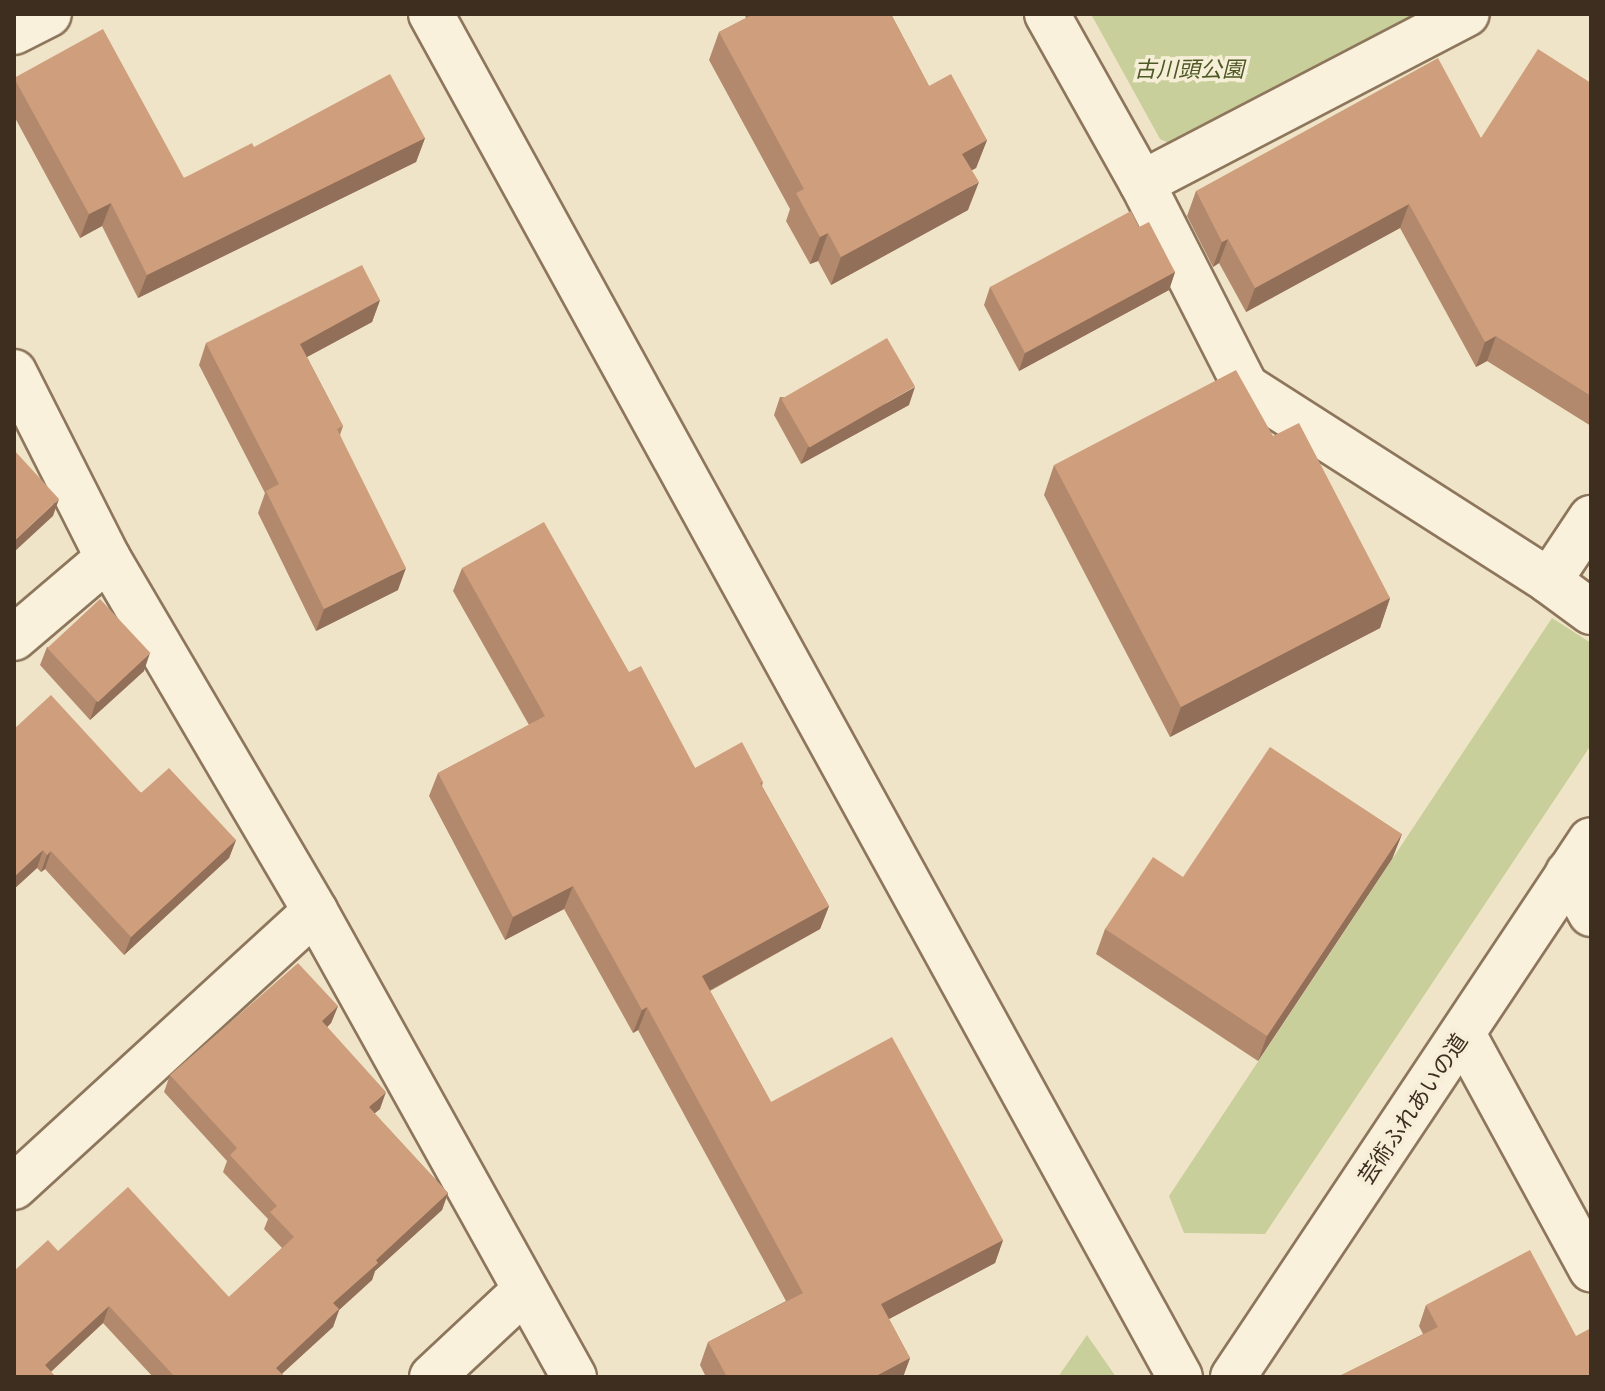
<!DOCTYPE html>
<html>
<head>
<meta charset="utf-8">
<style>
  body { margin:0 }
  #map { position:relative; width:1605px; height:1391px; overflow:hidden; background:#f0e4c8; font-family:Merriweather,"Noto Sans JP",serif }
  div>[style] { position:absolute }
  .green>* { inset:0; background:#c9cf9b }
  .roads { filter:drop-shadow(2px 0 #8d765c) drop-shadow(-2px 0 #8d765c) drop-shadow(0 2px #8d765c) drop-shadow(0 -2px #8d765c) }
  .minor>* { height:44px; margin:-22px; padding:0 22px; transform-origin:22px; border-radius:22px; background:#faf1dc }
  .wall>* { inset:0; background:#b2896c }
  .shaded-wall>* { inset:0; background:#916f58 }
  .building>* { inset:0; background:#cf9f7d; transform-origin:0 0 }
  span { translate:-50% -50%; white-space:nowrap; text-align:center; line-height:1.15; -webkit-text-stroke:7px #f7eed8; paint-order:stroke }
  .park-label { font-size:22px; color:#4d5a26; font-style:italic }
  .street-label { font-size:22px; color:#3d2e20 }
  .frame { position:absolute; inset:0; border:16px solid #3d2e20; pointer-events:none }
</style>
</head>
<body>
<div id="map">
  <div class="green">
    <i style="clip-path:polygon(1091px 14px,1416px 14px,1171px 144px,1160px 139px)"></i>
    <i style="clip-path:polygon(1552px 618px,1591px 643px,1591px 745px,1265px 1234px,1184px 1233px,1169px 1196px)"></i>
    <i style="clip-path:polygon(1087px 1335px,1116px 1377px,1058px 1377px)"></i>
  </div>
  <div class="roads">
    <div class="minor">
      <i style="left:431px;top:14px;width:1555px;rotate:61.21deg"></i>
      <i style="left:1047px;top:14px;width:194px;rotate:60.7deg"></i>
      <i style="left:1142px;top:183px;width:229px;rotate:63deg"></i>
      <i style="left:1246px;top:387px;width:360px;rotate:32.6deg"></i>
      <i style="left:1549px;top:581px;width:52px;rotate:36.4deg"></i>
      <i style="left:14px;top:32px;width:39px;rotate:-27deg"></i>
      <i style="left:1142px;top:183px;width:366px;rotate:-27.5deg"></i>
      <i style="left:14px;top:372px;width:208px;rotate:63.2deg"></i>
      <i style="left:108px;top:558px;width:409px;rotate:59.6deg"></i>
      <i style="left:315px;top:911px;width:533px;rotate:60.93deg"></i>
      <i style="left:1549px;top:581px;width:76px;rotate:-56.3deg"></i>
      <i style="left:14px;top:638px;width:123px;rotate:-40.4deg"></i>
      <i style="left:1568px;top:873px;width:47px;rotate:60.7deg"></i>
      <i style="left:1463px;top:1034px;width:268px;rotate:61.4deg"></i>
      <i style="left:14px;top:1187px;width:408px;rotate:-42.5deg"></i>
      <i style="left:432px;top:1377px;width:127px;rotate:-43.1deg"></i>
      <i style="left:1233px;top:1377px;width:645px;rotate:-56.31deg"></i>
    </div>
  </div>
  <div class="wall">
    <i style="clip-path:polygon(744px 14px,891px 14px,929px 86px,987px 140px,976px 168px,972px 170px,968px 210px,831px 285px,818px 261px,810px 264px,786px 221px,790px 209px,709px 60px,719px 32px,746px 18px)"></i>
    <i style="clip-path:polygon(14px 78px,184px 178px,254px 147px,425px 138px,416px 162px,138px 298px,102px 226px,80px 238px,14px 116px)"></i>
    <i style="clip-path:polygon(1591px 83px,1591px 426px,1487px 361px,1476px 367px,1400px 228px,1246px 312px,1219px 263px,1213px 267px,1187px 216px,1196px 191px,1481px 138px)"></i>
    <i style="clip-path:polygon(1139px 227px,1175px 272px,1169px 290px,1019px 371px,984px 305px,990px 287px)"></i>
    <i style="clip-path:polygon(380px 300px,372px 322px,307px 357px,343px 426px,340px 435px,398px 590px,316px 631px,258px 513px,265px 493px,199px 365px,206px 343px)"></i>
    <i style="clip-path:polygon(780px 397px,909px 405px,801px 464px,774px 415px)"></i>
    <i style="clip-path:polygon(1054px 465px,1390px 598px,1380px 628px,1170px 737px,1044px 495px)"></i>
    <i style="clip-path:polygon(462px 568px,629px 672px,695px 768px,763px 782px,762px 786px,829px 906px,820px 929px,710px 991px,771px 1102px,1003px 1240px,995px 1263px,889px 1319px,910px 1358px,903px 1377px,706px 1377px,700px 1365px,708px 1342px,786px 1301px,638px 1030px,633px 1033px,564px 909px,505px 940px,429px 796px,438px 773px,529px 725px,453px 591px)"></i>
    <i style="clip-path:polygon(47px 647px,144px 671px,90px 720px,40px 665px)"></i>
    <i style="clip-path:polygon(14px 729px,236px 840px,229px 858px,124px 955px,45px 869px,41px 872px,37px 868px,14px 889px)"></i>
    <i style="clip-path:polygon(1402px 834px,1392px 859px,1258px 1061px,1096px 954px,1105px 929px,1183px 877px)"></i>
    <i style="clip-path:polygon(338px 1006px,331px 1023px,327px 1027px,380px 1109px,374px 1113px,448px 1193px,442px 1210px,375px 1271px,372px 1280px,339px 1310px,333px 1327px,282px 1374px,285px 1377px,153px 1377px,103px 1323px,51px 1372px,14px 1377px,58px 1251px,229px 1297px,282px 1248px,264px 1229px,268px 1219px,223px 1172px,227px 1161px,164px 1092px,170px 1075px)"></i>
    <i style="clip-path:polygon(1426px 1305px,1576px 1336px,1591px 1377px,1339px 1377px,1423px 1334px,1419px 1326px)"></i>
  </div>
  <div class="shaded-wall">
    <i style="clip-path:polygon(425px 138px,416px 162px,138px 298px,147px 275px)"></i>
    <i style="clip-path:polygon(987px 140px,976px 168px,952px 181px,962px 154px)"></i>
    <i style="clip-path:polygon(979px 182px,968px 210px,831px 285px,841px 257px)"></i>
    <i style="clip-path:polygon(111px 203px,102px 226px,80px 238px,89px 214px)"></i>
    <i style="clip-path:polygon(1409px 204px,1400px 228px,1246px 312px,1255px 288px)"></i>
    <i style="clip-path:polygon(828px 233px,818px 261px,810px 264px,820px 237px)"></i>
    <i style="clip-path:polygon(1228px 239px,1219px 263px,1213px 267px,1222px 242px)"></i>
    <i style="clip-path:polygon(1175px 272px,1169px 290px,1019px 371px,1025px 353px)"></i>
    <i style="clip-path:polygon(380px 300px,372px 322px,292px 365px,300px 344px)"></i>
    <i style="clip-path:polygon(1496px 336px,1487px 361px,1476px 367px,1485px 342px)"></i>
    <i style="clip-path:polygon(915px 387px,909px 405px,801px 464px,808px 447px)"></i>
    <i style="clip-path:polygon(59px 499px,53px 516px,14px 552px,14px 541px)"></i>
    <i style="clip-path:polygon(406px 568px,398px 590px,316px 631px,324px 609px)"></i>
    <i style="clip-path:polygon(1390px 598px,1380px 628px,1170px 737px,1181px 707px)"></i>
    <i style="clip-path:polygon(150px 653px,144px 671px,90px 720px,96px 702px)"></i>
    <i style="clip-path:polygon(1402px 834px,1392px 859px,1258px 1061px,1267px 1036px)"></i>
    <i style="clip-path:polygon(236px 840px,229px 858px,124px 955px,131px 937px)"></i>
    <i style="clip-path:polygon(43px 850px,37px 868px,14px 889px,14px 877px)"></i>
    <i style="clip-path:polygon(51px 851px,45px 869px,41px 872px,47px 855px)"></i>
    <i style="clip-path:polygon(573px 886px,564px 909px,505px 940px,513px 917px)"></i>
    <i style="clip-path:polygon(829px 906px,820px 929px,694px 999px,702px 976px)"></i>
    <i style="clip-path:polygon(338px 1006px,331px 1023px,316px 1038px,322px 1021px)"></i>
    <i style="clip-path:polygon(647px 1007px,638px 1030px,633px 1033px,642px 1010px)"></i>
    <i style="clip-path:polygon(386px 1092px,380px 1109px,362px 1124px,369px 1107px)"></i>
    <i style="clip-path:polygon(448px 1193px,442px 1210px,375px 1271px,372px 1280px,339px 1310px,333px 1327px,278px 1377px,276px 1368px,333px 1303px,376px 1260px)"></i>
    <i style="clip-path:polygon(1003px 1240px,995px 1263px,872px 1328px,881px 1304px)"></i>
    <i style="clip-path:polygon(109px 1306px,103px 1323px,45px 1377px,45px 1365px)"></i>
    <i style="clip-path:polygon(910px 1358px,903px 1377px,874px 1377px)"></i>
  </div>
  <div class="building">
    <i style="clip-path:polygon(754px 14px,891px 14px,929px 86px,951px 74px,987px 140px,962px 154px,979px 182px,841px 257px,828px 233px,820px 237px,796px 193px,804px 189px,719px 32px)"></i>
    <i style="clip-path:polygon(103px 29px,184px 178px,252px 143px,254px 147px,390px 74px,425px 138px,147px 275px,111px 203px,89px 214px,14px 78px)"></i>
    <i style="clip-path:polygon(1538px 49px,1591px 83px,1591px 396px,1496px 336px,1485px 342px,1409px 204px,1255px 288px,1228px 239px,1222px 242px,1196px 191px,1438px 58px,1481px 138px)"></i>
    <i style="clip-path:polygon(1131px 211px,1139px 227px,1149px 222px,1175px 272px,1025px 353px,990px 287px)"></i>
    <i style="clip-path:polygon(362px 265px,380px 300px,300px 344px,343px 426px,337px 429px,406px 568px,324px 609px,266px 491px,279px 484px,206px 343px)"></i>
    <i style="left:887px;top:338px;width:56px;height:122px;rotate:60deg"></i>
    <i style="clip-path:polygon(1236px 370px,1273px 436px,1299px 423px,1390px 598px,1181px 707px,1054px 465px)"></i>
    <i style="clip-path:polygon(14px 450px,59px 499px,14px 541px)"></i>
    <i style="clip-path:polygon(544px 522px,629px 672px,641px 666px,695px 768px,742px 742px,763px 782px,760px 783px,829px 906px,702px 976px,771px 1102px,892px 1037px,1003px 1240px,881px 1304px,910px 1358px,874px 1377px,727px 1377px,708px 1342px,803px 1293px,647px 1007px,642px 1010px,573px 886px,513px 917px,438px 773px,545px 716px,462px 568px)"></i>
    <i style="left:100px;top:599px;width:74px;height:72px;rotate:47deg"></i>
    <i style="clip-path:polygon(51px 695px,141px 793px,169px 768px,236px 840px,131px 937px,51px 851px,47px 855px,43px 850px,14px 877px,14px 729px)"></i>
    <i style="clip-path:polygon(1270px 747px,1402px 834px,1267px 1036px,1105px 929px,1153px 857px,1183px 877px)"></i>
    <i style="clip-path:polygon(298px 963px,338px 1006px,322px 1021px,386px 1092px,369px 1107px,448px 1193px,376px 1260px,378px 1263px,333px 1303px,339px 1309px,276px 1368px,285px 1377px,175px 1377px,109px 1306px,45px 1365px,56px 1377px,14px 1377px,14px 1271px,48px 1240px,58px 1251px,128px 1187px,229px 1297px,294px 1237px,270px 1212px,277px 1206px,230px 1155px,237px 1148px,170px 1075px)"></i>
    <i style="clip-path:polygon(1530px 1250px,1576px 1336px,1591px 1328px,1591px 1377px,1340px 1377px,1339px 1376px,1438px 1327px,1426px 1305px)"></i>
  </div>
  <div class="park-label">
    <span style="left:1189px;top:70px">古川頭公園</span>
  </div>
  <div class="street-label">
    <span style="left:1413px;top:1109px;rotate:-56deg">芸術ふれあいの道</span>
  </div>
  <div class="frame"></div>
</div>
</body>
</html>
